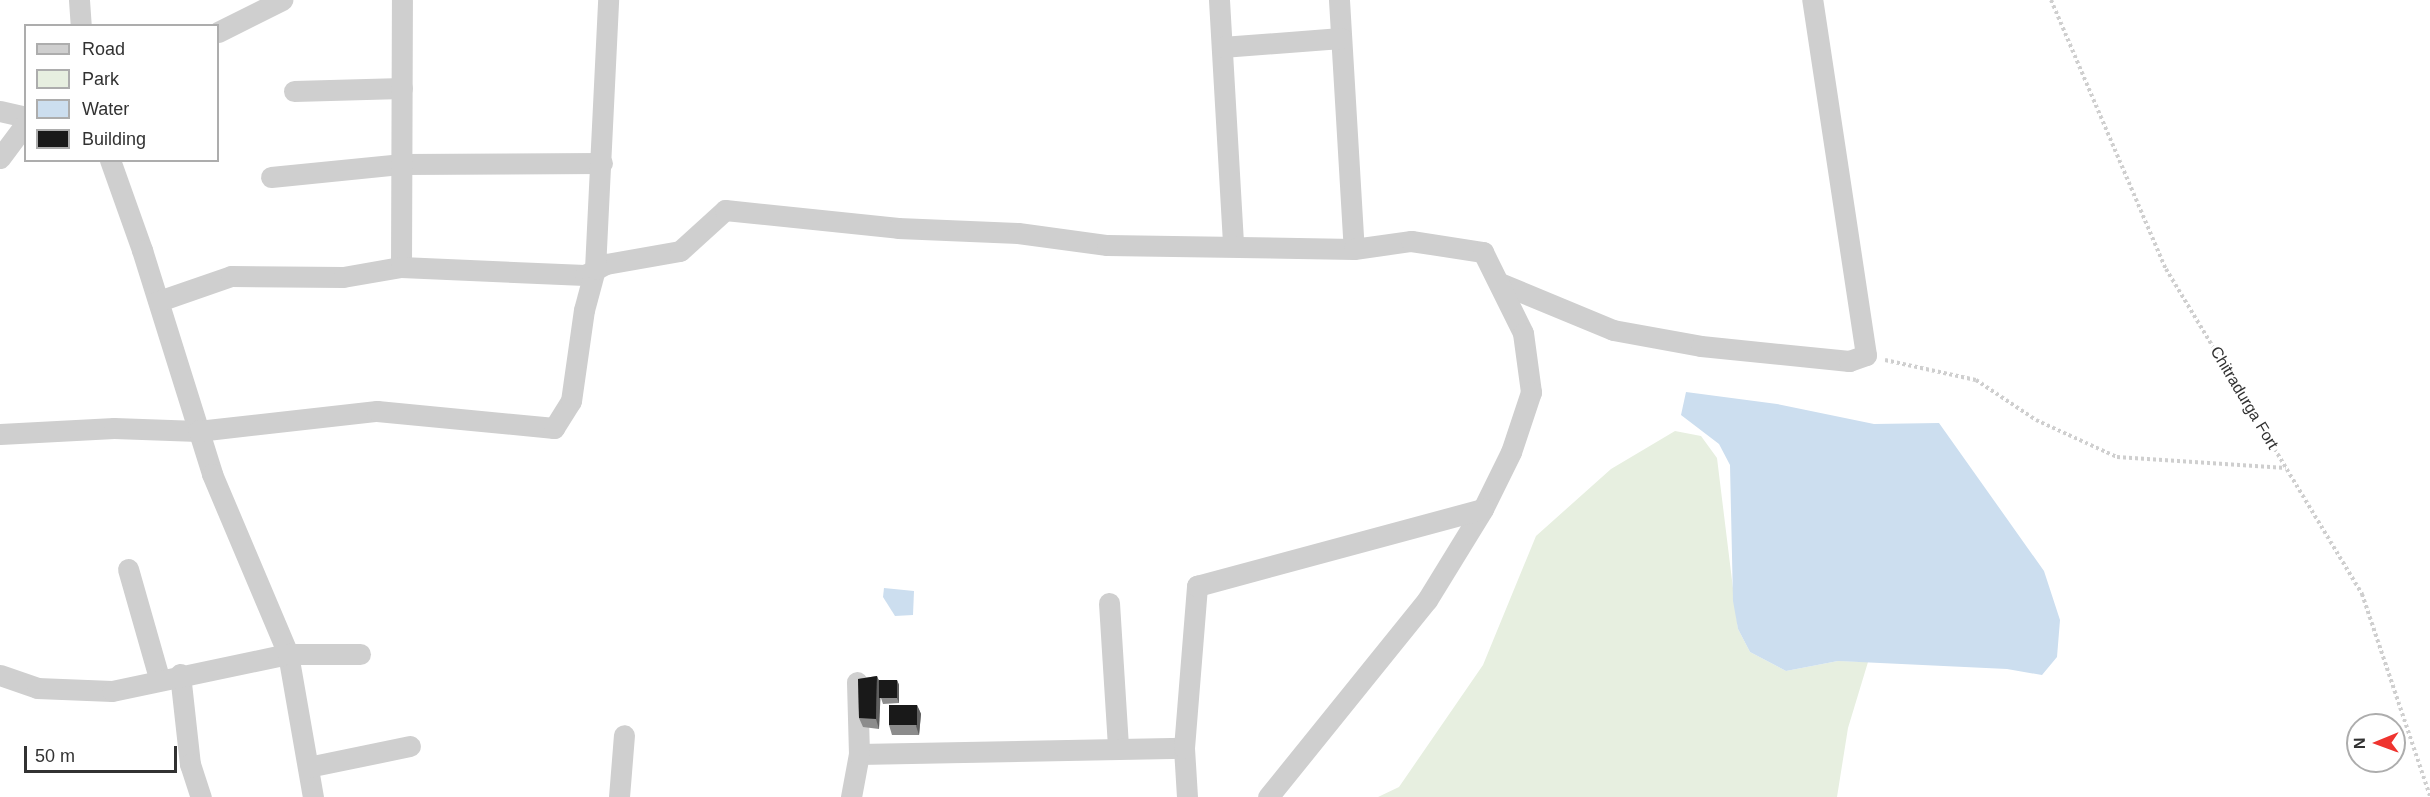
<!DOCTYPE html>
<html>
<head>
<meta charset="utf-8">
<style>
  body { margin:0 }
  #map { position:relative; width:2430px; height:797px; overflow:hidden; background:#fff; font-family:Helvetica,sans-serif }
  div>[style] { position:absolute }
  .green>* { inset:0; background:#e7efe0 }
  .water>* { inset:0; background:#ccdeef }
  .path>* { height:4px; margin-top:-2px; transform-origin:0; background:repeating-linear-gradient(90deg,#cfcfcf 0 3px,transparent 0 6px) }
  .minor>* { height:21px; margin:-10.5px; padding:0 10.5px; transform-origin:10.5px; border-radius:10.5px; background:#cfcfcf }
  .wall>* { inset:0; background:#8c8c8c }
  .shaded-wall>* { inset:0; background:#5e5e5e }
  .building>* { inset:0; background:#191919; transform-origin:0 0 }
  span { translate:-50% -50%; white-space:nowrap; text-align:center; line-height:1.15; -webkit-text-stroke:6px #fff; paint-order:stroke }
  .street-label { font-size:16px; color:#323232 }
  .legend { position:absolute; left:24px; top:24px; width:195px; height:138px; box-sizing:border-box; background:#fff; border:2px solid #adadad; margin:0; padding:8px 10px; list-style:none; font-size:18px; color:#323232 }
  .legend li { display:flex; align-items:center; gap:12px; height:30px }
  .legend b { width:30px; border:2px solid #adadad }
  .north { position:absolute; left:2346px; top:713px; width:60px; height:60px; box-sizing:border-box; background:#fff; border:2px solid #adadad; border-radius:50%; rotate:269deg; font-size:16px; font-weight:700; line-height:24px; text-align:center; color:#323232 }
  .north::after { content:''; display:block; margin:auto; width:21px; height:27px; background:#ef342f; clip-path:polygon(50% 0,100% 100%,50% 72%,0 100%) }
  .scale { position:absolute; left:24px; top:746px; width:153px; height:27px; box-sizing:border-box; border:3px solid #323232; border-top:0; padding-left:8px; font-size:18px; line-height:21px; white-space:nowrap; color:#323232; -webkit-text-stroke:4px #fff; paint-order:stroke }
</style>
</head>
<body>
<div id="map">
  <div class="green">
    <i style="clip-path:polygon(1675px 431px,1701px 436px,1717px 458px,1738px 629px,1750px 652px,1786px 671px,1838px 661px,1868px 662px,1848px 728px,1837px 797px,1378px 797px,1399px 787px,1483px 665px,1536px 536px,1611px 469px)"></i>
  </div>
  <div class="water">
    <i style="clip-path:polygon(1686px 392px,1777px 404px,1874px 424px,1939px 423px,2044px 571px,2060px 620px,2057px 657px,2042px 675px,2007px 669px,1838px 661px,1786px 671px,1750px 652px,1738px 629px,1733px 601px,1730px 465px,1719px 444px,1681px 415px)"></i>
    <i style="clip-path:polygon(884px 588px,914px 591px,913px 615px,895px 616px,883px 597px)"></i>
  </div>
  <div class="path">
    <i style="left:2051px;top:0;width:293px;rotate:66.9deg"></i>
    <i style="left:2166px;top:269px;width:380px;rotate:58.9deg"></i>
    <i style="left:2362px;top:594px;width:213px;rotate:71.4deg"></i>
    <i style="left:1885px;top:360px;width:93px;rotate:12.4deg"></i>
    <i style="left:1976px;top:380px;width:72px;rotate:33.7deg"></i>
    <i style="left:2036px;top:420px;width:89px;rotate:24.6deg"></i>
    <i style="left:2117px;top:457px;width:169px;rotate:3.7deg"></i>
  </div>
  <div class="minor">
    <i style="left:79px;top:0;width:26px;rotate:86deg"></i>
    <i style="left:1219px;top:0;width:244px;rotate:86.7deg"></i>
    <i style="left:1339px;top:0;width:249px;rotate:86.6deg"></i>
    <i style="left:218px;top:32px;width:72px;rotate:-26.6deg"></i>
    <i style="left:1222px;top:47px;width:119px;rotate:-4.3deg"></i>
    <i style="left:294px;top:91px;width:108px;rotate:-1.6deg"></i>
    <i style="left:0;top:111px;width:27px;rotate:13deg"></i>
    <i style="left:0;top:158px;width:44px;rotate:-53.4deg"></i>
    <i style="left:110px;top:160px;width:96px;rotate:70.4deg"></i>
    <i style="left:142px;top:250px;width:235px;rotate:72.6deg"></i>
    <i style="left:212px;top:474px;width:195px;rotate:67.1deg"></i>
    <i style="left:288px;top:654px;width:145px;rotate:80.1deg"></i>
    <i style="left:271px;top:177px;width:132px;rotate:-5.7deg"></i>
    <i style="left:402px;top:164px;width:200px;rotate:-0.3deg"></i>
    <i style="left:401px;top:267px;width:267px;rotate:-89.8deg"></i>
    <i style="left:1502px;top:284px;width:120px;rotate:22.5deg"></i>
    <i style="left:1613px;top:330px;width:89px;rotate:10.3deg"></i>
    <i style="left:1701px;top:346px;width:149px;rotate:5.8deg"></i>
    <i style="left:1849px;top:361px;width:18px;rotate:-19deg"></i>
    <i style="left:1866px;top:355px;width:359px;rotate:-98.6deg"></i>
    <i style="left:159px;top:301px;width:76px;rotate:-19.1deg"></i>
    <i style="left:231px;top:276px;width:112px;rotate:0.5deg"></i>
    <i style="left:343px;top:277px;width:59px;rotate:-9.8deg"></i>
    <i style="left:401px;top:267px;width:184px;rotate:2.5deg"></i>
    <i style="left:585px;top:275px;width:24px;rotate:-28deg"></i>
    <i style="left:606px;top:264px;width:75px;rotate:-10deg"></i>
    <i style="left:680px;top:251px;width:61px;rotate:-42.3deg"></i>
    <i style="left:725px;top:210px;width:174px;rotate:5.9deg"></i>
    <i style="left:898px;top:228px;width:120px;rotate:2.4deg"></i>
    <i style="left:1018px;top:233px;width:90px;rotate:7.7deg"></i>
    <i style="left:1107px;top:245px;width:247px;rotate:0.9deg"></i>
    <i style="left:1354px;top:249px;width:58px;rotate:-8deg"></i>
    <i style="left:1411px;top:241px;width:73px;rotate:8.7deg"></i>
    <i style="left:1483px;top:252px;width:90px;rotate:63.7deg"></i>
    <i style="left:1523px;top:333px;width:60px;rotate:82.3deg"></i>
    <i style="left:1531px;top:392px;width:63px;rotate:108.4deg"></i>
    <i style="left:1511px;top:452px;width:64px;rotate:116.2deg"></i>
    <i style="left:1483px;top:509px;width:107px;rotate:121.6deg"></i>
    <i style="left:1427px;top:600px;width:253px;rotate:128.9deg"></i>
    <i style="left:0;top:434px;width:114px;rotate:-3deg"></i>
    <i style="left:114px;top:428px;width:84px;rotate:2deg"></i>
    <i style="left:198px;top:431px;width:180px;rotate:-6.4deg"></i>
    <i style="left:377px;top:411px;width:178px;rotate:5.5deg"></i>
    <i style="left:554px;top:428px;width:32px;rotate:-58deg"></i>
    <i style="left:571px;top:401px;width:92px;rotate:-81.9deg"></i>
    <i style="left:584px;top:310px;width:42px;rotate:-75deg"></i>
    <i style="left:595px;top:269px;width:269px;rotate:-87.2deg"></i>
    <i style="left:128px;top:569px;width:113px;rotate:74.1deg"></i>
    <i style="left:1109px;top:603px;width:144px;rotate:86.4deg"></i>
    <i style="left:180px;top:674px;width:91px;rotate:83.7deg"></i>
    <i style="left:190px;top:764px;width:35px;rotate:72deg"></i>
    <i style="left:0;top:675px;width:39px;rotate:19deg"></i>
    <i style="left:37px;top:688px;width:75px;rotate:2.3deg"></i>
    <i style="left:112px;top:691px;width:180px;rotate:-11.9deg"></i>
    <i style="left:288px;top:654px;width:72px"></i>
    <i style="left:859px;top:754px;width:325px;rotate:-1.1deg"></i>
    <i style="left:308px;top:767px;width:104px;rotate:-11.6deg"></i>
    <i style="left:619px;top:797px;width:62px;rotate:-85.4deg"></i>
    <i style="left:851px;top:797px;width:44px;rotate:-79.5deg"></i>
    <i style="left:859px;top:754px;width:72px;rotate:-91.6deg"></i>
    <i style="left:1187px;top:797px;width:49px;rotate:-93.5deg"></i>
    <i style="left:1184px;top:748px;width:163px;rotate:-85.4deg"></i>
    <i style="left:1197px;top:586px;width:296px;rotate:-15.1deg"></i>
  </div>
  <div class="wall">
    <i style="clip-path:polygon(877px 676px,879px 681px,897px 680px,899px 685px,899px 703px,883px 704px,880px 695px,879px 729px,863px 727px,859px 718px,858px 679px)"></i>
    <i style="clip-path:polygon(917px 705px,921px 714px,919px 735px,892px 735px,889px 725px)"></i>
  </div>
  <div class="shaded-wall">
    <i style="clip-path:polygon(877px 676px,881px 686px,879px 729px,876px 719px)"></i>
    <i style="clip-path:polygon(897px 680px,899px 685px,899px 703px,897px 698px)"></i>
    <i style="clip-path:polygon(917px 705px,921px 714px,919px 735px,916px 726px)"></i>
  </div>
  <div class="building">
    <i style="clip-path:polygon(877px 676px,876px 719px,859px 718px,858px 679px)"></i>
    <i style="left:897px;top:680px;width:18px;height:18px;rotate:90deg"></i>
    <i style="left:889px;top:705px;width:28px;height:20px"></i>
  </div>
  <div class="street-label">
    <span style="left:2244px;top:398px;rotate:59deg">Chitradurga Fort</span>
  </div>
  <ul class="legend">
  <li><b style="height:8px;background:#cfcfcf"></b>Road</li>
  <li><b style="height:16px;background:#e7efe0"></b>Park</li>
  <li><b style="height:16px;background:#ccdeef"></b>Water</li>
  <li><b style="height:16px;background:#191919"></b>Building</li>
  </ul>
  <div class="north">N</div>
  <div class="scale">50 m</div>
</div>
</body>
</html>
